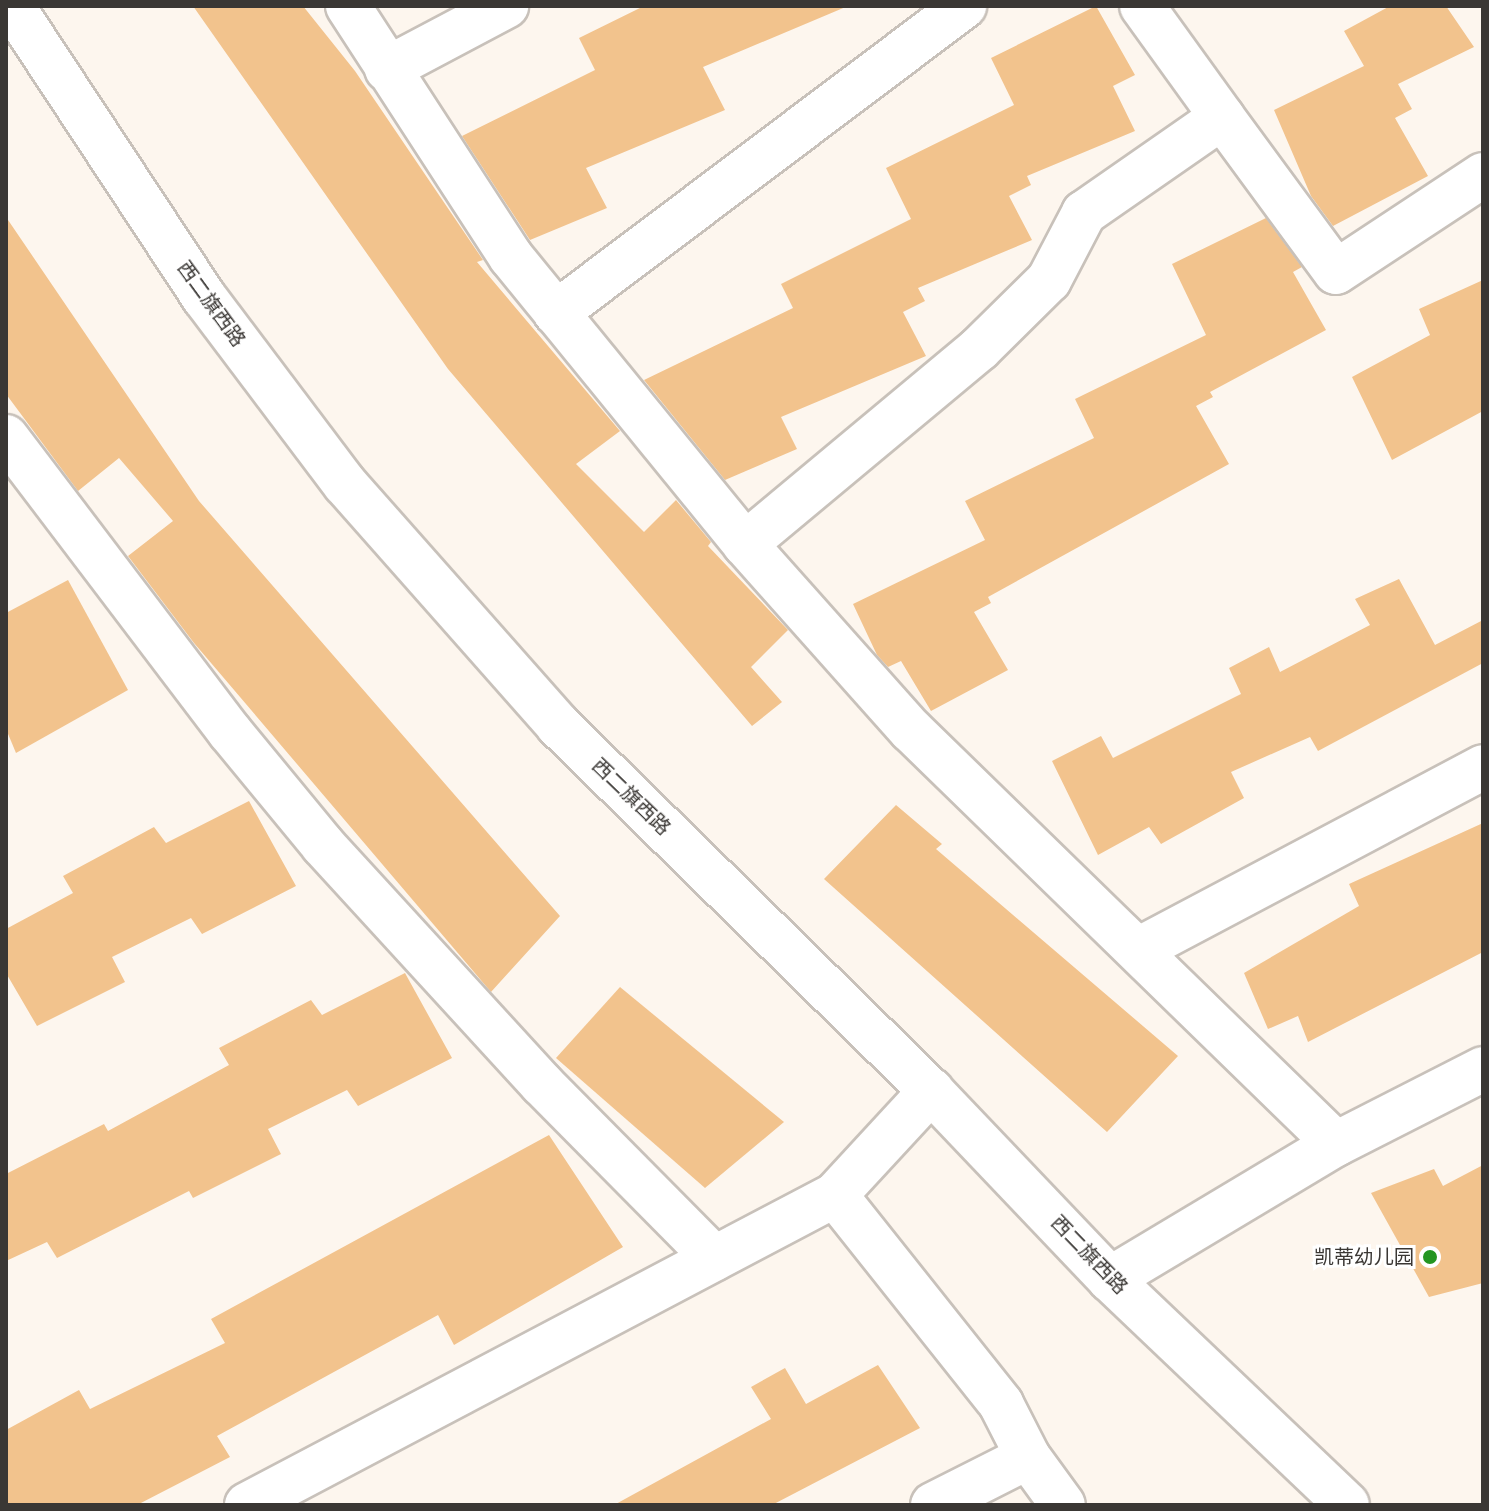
<!DOCTYPE html>
<html>
<head>
<meta charset="utf-8">
<style>
  body { margin:0 }
  #map { position:relative; width:1489px; height:1511px; overflow:hidden; background:#fdf6ee; font-family:"Work Sans","Noto Sans SC",sans-serif }
  div>[style] { position:absolute }
  .building>* { inset:0; background:#f2c38d }
  .roads { filter:drop-shadow(2px 0 #c8c1ba) drop-shadow(-2px 0 #c8c1ba) drop-shadow(0 2px #c8c1ba) drop-shadow(0 -2px #c8c1ba) }
  .minor>* { height:44px; margin:-22px; padding:0 22px; transform-origin:22px; border-radius:22px; background:#fff }
  .dots>* { width:22px; height:22px; translate:-50% -50%; box-sizing:border-box; border:4px solid #fff; border-radius:50% }
  span { translate:-50% -50%; white-space:nowrap; text-align:center; line-height:1.15; -webkit-text-stroke:6px #fff; paint-order:stroke }
  .street-label { font-size:20px; color:#3a3734 }
  .poi-label { font-size:20px; color:#3a3734 }
  .right { translate:-100% -50%; text-align:right }
  .frame { position:absolute; inset:0; border:8px solid #3a3734; pointer-events:none }
</style>
</head>
<body>
<div id="map">
  <div class="building">
    <i style="clip-path:polygon(193px 6px,303px 6px,355px 71px,483px 260px,477px 262px,620px 431px,576px 464px,644px 532px,676px 500px,711px 542px,708px 546px,788px 630px,751px 667px,782px 702px,752px 726px,448px 369px)"></i>
    <i style="clip-path:polygon(644px 6px,848px 6px,703px 67px,725px 110px,586px 168px,607px 208px,530px 240px,462px 136px,595px 70px,579px 38px)"></i>
    <i style="clip-path:polygon(1096px 6px,1135px 75px,1113px 86px,1135px 131px,1027px 176px,1031px 185px,1009px 196px,1032px 240px,918px 288px,925px 301px,903px 312px,926px 356px,781px 417px,797px 449px,725px 480px,644px 380px,793px 308px,781px 284px,911px 219px,886px 168px,1014px 105px,991px 58px)"></i>
    <i style="clip-path:polygon(1390px 6px,1446px 6px,1474px 47px,1398px 84px,1412px 109px,1395px 118px,1428px 176px,1333px 226px,1311px 196px,1274px 110px,1364px 66px,1344px 31px)"></i>
    <i style="clip-path:polygon(6px 217px,199px 501px,560px 916px,491px 992px,194px 643px,128px 556px,173px 521px,119px 458px,78px 491px,6px 394px)"></i>
    <i style="clip-path:polygon(1266px 218px,1302px 267px,1293px 272px,1326px 330px,1210px 392px,1213px 397px,1196px 406px,1229px 464px,988px 597px,991px 603px,974px 612px,1008px 670px,931px 711px,901px 661px,888px 667px,877px 655px,853px 604px,985px 540px,965px 501px,1094px 438px,1075px 399px,1206px 335px,1172px 264px)"></i>
    <i style="clip-path:polygon(1483px 280px,1483px 411px,1392px 460px,1352px 377px,1430px 335px,1419px 309px)"></i>
    <i style="clip-path:polygon(1399px 579px,1435px 645px,1483px 620px,1483px 663px,1318px 751px,1310px 737px,1231px 772px,1244px 798px,1161px 844px,1149px 827px,1098px 855px,1052px 761px,1101px 736px,1113px 758px,1241px 694px,1229px 668px,1269px 647px,1280px 672px,1370px 625px,1355px 599px)"></i>
    <i style="clip-path:polygon(68px 580px,128px 690px,16px 753px,6px 729px,6px 613px)"></i>
    <i style="clip-path:polygon(249px 801px,296px 886px,202px 934px,191px 918px,112px 957px,125px 982px,37px 1026px,6px 973px,6px 929px,73px 893px,63px 876px,154px 827px,166px 843px)"></i>
    <i style="clip-path:polygon(896px 805px,942px 844px,936px 849px,1178px 1056px,1107px 1132px,824px 879px)"></i>
    <i style="clip-path:polygon(1483px 823px,1483px 952px,1308px 1042px,1298px 1016px,1268px 1029px,1244px 973px,1359px 906px,1349px 884px)"></i>
    <i style="clip-path:polygon(405px 973px,452px 1058px,358px 1106px,347px 1090px,268px 1129px,281px 1154px,193px 1198px,189px 1191px,57px 1258px,47px 1242px,6px 1261px,6px 1174px,104px 1124px,108px 1131px,229px 1065px,219px 1048px,311px 1000px,322px 1015px)"></i>
    <i style="clip-path:polygon(620px 987px,784px 1122px,705px 1188px,556px 1058px)"></i>
    <i style="clip-path:polygon(549px 1135px,623px 1247px,454px 1345px,438px 1315px,217px 1436px,230px 1457px,137px 1505px,6px 1505px,6px 1430px,79px 1390px,90px 1409px,225px 1343px,211px 1319px)"></i>
    <i style="clip-path:polygon(1483px 1165px,1483px 1283px,1429px 1297px,1371px 1193px,1434px 1169px,1443px 1186px)"></i>
    <i style="clip-path:polygon(878px 1365px,920px 1428px,772px 1505px,614px 1505px,771px 1419px,751px 1387px,785px 1368px,806px 1404px)"></i>
  </div>
  <div class="roads">
    <div class="minor">
      <i style="left:12px;top:6px;width:349px;rotate:56.6deg"></i>
      <i style="left:204px;top:297px;width:234px;rotate:53deg"></i>
      <i style="left:345px;top:484px;width:322px;rotate:48.5deg"></i>
      <i style="left:558px;top:725px;width:523px;rotate:44.46deg"></i>
      <i style="left:931px;top:1091px;width:260px;rotate:46.4deg"></i>
      <i style="left:1110px;top:1279px;width:327px;rotate:43.6deg"></i>
      <i style="left:348px;top:6px;width:299px;rotate:57deg"></i>
      <i style="left:511px;top:257px;width:370px;rotate:50.8deg"></i>
      <i style="left:745px;top:544px;width:249px;rotate:48.3deg"></i>
      <i style="left:911px;top:730px;width:593px;rotate:44.25deg"></i>
      <i style="left:1142px;top:6px;width:137px;rotate:54.2deg"></i>
      <i style="left:387px;top:69px;width:135px;rotate:-27.9deg"></i>
      <i style="left:556px;top:313px;width:511px;rotate:-36.96deg"></i>
      <i style="left:6px;top:437px;width:370px;rotate:52.8deg"></i>
      <i style="left:230px;top:732px;width:146px;rotate:50.5deg"></i>
      <i style="left:323px;top:845px;width:324px;rotate:47.5deg"></i>
      <i style="left:542px;top:1084px;width:245px;rotate:45.3deg"></i>
      <i style="left:745px;top:544px;width:305px;rotate:-39.8deg"></i>
      <i style="left:979px;top:349px;width:98px;rotate:-44.6deg"></i>
      <i style="left:1049px;top:280px;width:76px;rotate:-62.4deg"></i>
      <i style="left:1084px;top:213px;width:168px;rotate:-34.8deg"></i>
      <i style="left:1222px;top:117px;width:192px;rotate:53.7deg"></i>
      <i style="left:1336px;top:272px;width:176px;rotate:-33.4deg"></i>
      <i style="left:1138px;top:950px;width:391px;rotate:-27.9deg"></i>
      <i style="left:835px;top:1195px;width:267px;rotate:51.5deg"></i>
      <i style="left:1001px;top:1404px;width:59px;rotate:63deg"></i>
      <i style="left:1028px;top:1457px;width:59px;rotate:53.9deg"></i>
      <i style="left:1110px;top:1279px;width:263px;rotate:-30.9deg"></i>
      <i style="left:1336px;top:1144px;width:165px;rotate:-27deg"></i>
      <i style="left:247px;top:1505px;width:665px;rotate:-27.8deg"></i>
      <i style="left:835px;top:1195px;width:142px;rotate:-47.3deg"></i>
      <i style="left:933px;top:1505px;width:106px;rotate:-26.8deg"></i>
    </div>
  </div>
  <div class="dots">
    <i style="left:1430px;top:1257px;background:#249521"></i>
  </div>
  <div class="street-label">
    <span style="left:211px;top:304px;rotate:54deg">西二旗西路</span>
    <span style="left:631px;top:797px;rotate:44deg">西二旗西路</span>
    <span style="left:1089px;top:1255px;rotate:46deg">西二旗西路</span>
  </div>
  <div class="poi-label">
    <span class="right" style="left:1414px;top:1257px">凯蒂幼儿园</span>
  </div>
  <div class="frame"></div>
</div>
</body>
</html>
